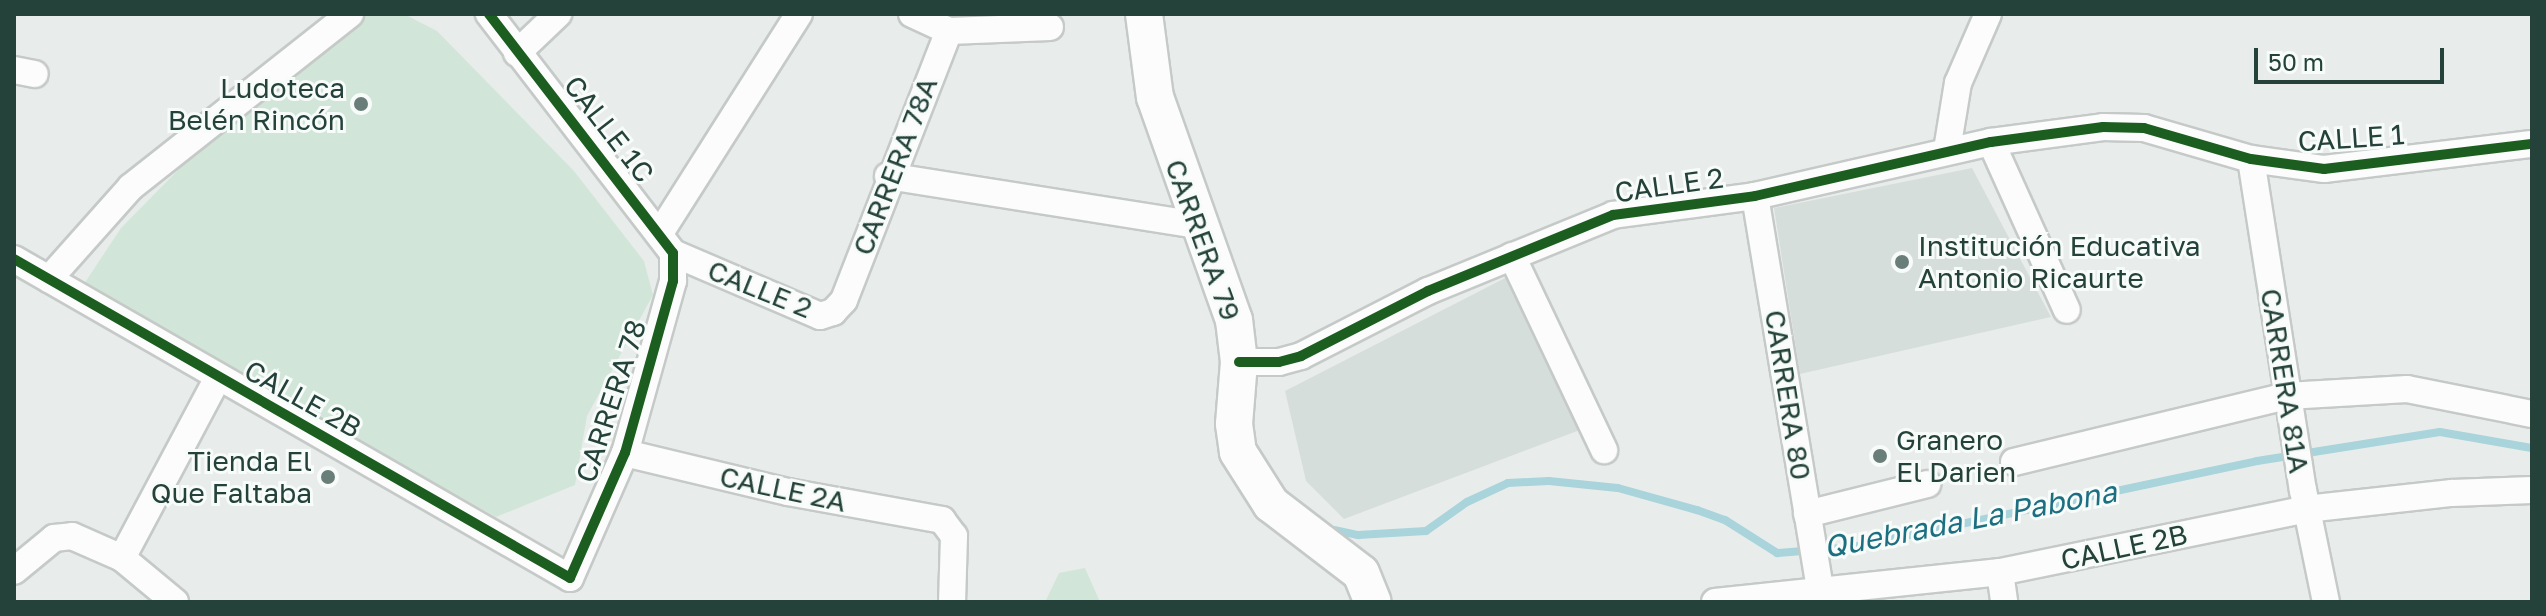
<!DOCTYPE html>
<html>
<head>
<meta charset="utf-8">
<style>
  body { margin:0 }
  #map { position:relative; width:2546px; height:616px; overflow:hidden; background:#e8edeb; font-family:"Golos Text",sans-serif }
  div>[style] { position:absolute }
  .built>* { inset:0; background:#d6dedb }
  .green>* { inset:0; background:#d1e6d8 }
  .stream>* { height:8px; margin:-4px; padding:0 4px; transform-origin:4px; border-radius:4px; background:#a9d4db }
  .roads { filter:drop-shadow(2px 0 #c5cac8) drop-shadow(-2px 0 #c5cac8) drop-shadow(0 2px #c5cac8) drop-shadow(0 -2px #c5cac8) }
  .minor>* { height:26px; margin:-13px; padding:0 13px; transform-origin:13px; border-radius:13px; background:#fcfcfc }
  .secondary>* { height:36px; margin:-18px; padding:0 18px; transform-origin:18px; border-radius:18px; background:#fcfcfc }
  .cycleway>* { height:10px; margin:-5px; padding:0 5px; transform-origin:5px; border-radius:5px; background:#1b5e20 }
  .dots>* { width:22px; height:22px; translate:-50% -50%; box-sizing:border-box; border:4px solid #f7fbf9; border-radius:50% }
  span { translate:-50% -50%; white-space:nowrap; text-align:center; line-height:1.15; -webkit-text-stroke:6px #f7fbf9; paint-order:stroke }
  .poi-label { font-size:28px; color:#24423a }
  .right { translate:-100% -50%; text-align:right }
  .left { translate:0 -50%; text-align:left }
  .street-label { font-size:28px; color:#24423a }
  .water-label { font-size:30px; color:#1c6f80; font-style:italic }
  .frame { position:absolute; inset:0; border:16px solid #24423a; pointer-events:none }
  .scale { position:absolute; left:2254px; top:48px; width:190px; height:36px; box-sizing:border-box; border:4px solid #24423a; border-top:0; padding-left:10px; font-size:24px; line-height:28px; white-space:nowrap; color:#24423a; -webkit-text-stroke:6px #f7fbf9; paint-order:stroke }
</style>
</head>
<body>
<div id="map">
  <div class="built">
    <i style="clip-path:polygon(1972px 168px,2051px 317px,1800px 374px,1774px 208px)"></i>
    <i style="clip-path:polygon(1507px 277px,1580px 430px,1344px 519px,1306px 481px,1285px 391px)"></i>
  </div>
  <div class="green">
    <i style="clip-path:polygon(363px 14px,404px 14px,437px 31px,574px 171px,644px 261px,653px 295px,587px 416px,575px 485px,496px 517px,82px 287px,121px 228px,183px 165px)"></i>
    <i style="clip-path:polygon(1085px 568px,1100px 602px,1045px 602px,1059px 573px)"></i>
  </div>
  <div class="stream">
    <i style="left:1334px;top:530px;width:25px;rotate:12deg"></i>
    <i style="left:1358px;top:535px;width:68px;rotate:-3.4deg"></i>
    <i style="left:1426px;top:531px;width:50px;rotate:-35.3deg"></i>
    <i style="left:1467px;top:502px;width:45px;rotate:-24.9deg"></i>
    <i style="left:1508px;top:483px;width:41px;rotate:-2.8deg"></i>
    <i style="left:1549px;top:481px;width:69px;rotate:5.8deg"></i>
    <i style="left:1618px;top:488px;width:82px;rotate:15.6deg"></i>
    <i style="left:1697px;top:510px;width:30px;rotate:20deg"></i>
    <i style="left:1725px;top:520px;width:62px;rotate:32.4deg"></i>
    <i style="left:1777px;top:553px;width:76px;rotate:-4.5deg"></i>
    <i style="left:1853px;top:547px;width:413px;rotate:-12deg"></i>
    <i style="left:2257px;top:461px;width:185px;rotate:-9deg"></i>
    <i style="left:2440px;top:432px;width:93px;rotate:9.9deg"></i>
  </div>
  <div class="roads">
    <div class="minor">
      <i style="left:912px;top:14px;width:41px;rotate:24.7deg"></i>
      <i style="left:949px;top:31px;width:101px;rotate:-2.3deg"></i>
      <i style="left:517px;top:53px;width:57px;rotate:-43.6deg"></i>
      <i style="left:14px;top:70px;width:21px;rotate:11deg"></i>
      <i style="left:1991px;top:142px;width:184px;rotate:65.7deg"></i>
      <i style="left:1947px;top:150px;width:68px;rotate:-80.7deg"></i>
      <i style="left:1958px;top:83px;width:75px;rotate:-66.5deg"></i>
      <i style="left:2251px;top:159px;width:335px;rotate:81.1deg"></i>
      <i style="left:2303px;top:490px;width:114px;rotate:78.4deg"></i>
      <i style="left:888px;top:176px;width:312px;rotate:9deg"></i>
      <i style="left:1755px;top:196px;width:403px;rotate:80.6deg"></i>
      <i style="left:660px;top:233px;width:259px;rotate:-57.6deg"></i>
      <i style="left:673px;top:253px;width:160px;rotate:23.2deg"></i>
      <i style="left:820px;top:316px;width:14px;rotate:-17deg"></i>
      <i style="left:833px;top:312px;width:16px;rotate:-47deg"></i>
      <i style="left:844px;top:300px;width:289px;rotate:-68.7deg"></i>
      <i style="left:1512px;top:256px;width:215px;rotate:64.6deg"></i>
      <i style="left:14px;top:259px;width:641px;rotate:29.84deg"></i>
      <i style="left:570px;top:578px;width:137px;rotate:-66.3deg"></i>
      <i style="left:625px;top:453px;width:179px;rotate:-74.4deg"></i>
      <i style="left:673px;top:281px;width:28px;rotate:-90deg"></i>
      <i style="left:673px;top:253px;width:302px;rotate:-127.6deg"></i>
      <i style="left:49px;top:279px;width:123px;rotate:-48.3deg"></i>
      <i style="left:131px;top:187px;width:279px;rotate:-38.3deg"></i>
      <i style="left:1239px;top:362px;width:40px"></i>
      <i style="left:1279px;top:362px;width:23px;rotate:-15deg"></i>
      <i style="left:1301px;top:356px;width:143px;rotate:-27.1deg"></i>
      <i style="left:1428px;top:291px;width:200px;rotate:-22.3deg"></i>
      <i style="left:1613px;top:215px;width:143px;rotate:-7.6deg"></i>
      <i style="left:1755px;top:196px;width:242px;rotate:-12.9deg"></i>
      <i style="left:1991px;top:142px;width:113px;rotate:-7.6deg"></i>
      <i style="left:2103px;top:127px;width:41px;rotate:1.4deg"></i>
      <i style="left:2144px;top:128px;width:111px;rotate:16.2deg"></i>
      <i style="left:2251px;top:159px;width:74px;rotate:7.8deg"></i>
      <i style="left:2324px;top:169px;width:209px;rotate:-6.9deg"></i>
      <i style="left:625px;top:453px;width:168px;rotate:13.5deg"></i>
      <i style="left:788px;top:492px;width:157px;rotate:10.3deg"></i>
      <i style="left:942px;top:520px;width:20px;rotate:53deg"></i>
      <i style="left:954px;top:536px;width:66px;rotate:91.7deg"></i>
      <i style="left:2014px;top:462px;width:281px;rotate:-13.6deg"></i>
      <i style="left:2287px;top:396px;width:120px;rotate:-3.3deg"></i>
      <i style="left:2407px;top:389px;width:127px;rotate:11.3deg"></i>
      <i style="left:1807px;top:514px;width:124px;rotate:-14deg"></i>
      <i style="left:122px;top:558px;width:203px;rotate:-62deg"></i>
      <i style="left:14px;top:571px;width:52px;rotate:-39.5deg"></i>
      <i style="left:54px;top:538px;width:18px;rotate:-6deg"></i>
      <i style="left:72px;top:536px;width:55px;rotate:23.7deg"></i>
      <i style="left:122px;top:558px;width:69px;rotate:39.7deg"></i>
      <i style="left:2000px;top:572px;width:30px;rotate:82deg"></i>
      <i style="left:1715px;top:602px;width:287px;rotate:-6deg"></i>
      <i style="left:2000px;top:572px;width:312px;rotate:-11.6deg"></i>
      <i style="left:2306px;top:509px;width:147px;rotate:-6.3deg"></i>
      <i style="left:2452px;top:493px;width:80px;rotate:-2.1deg"></i>
    </div>
    <div class="secondary">
      <i style="left:1144px;top:14px;width:84px;rotate:82.5deg"></i>
      <i style="left:1155px;top:97px;width:237px;rotate:70.5deg"></i>
      <i style="left:1234px;top:320px;width:42px;rotate:83.2deg"></i>
      <i style="left:1239px;top:362px;width:62px;rotate:94.6deg"></i>
      <i style="left:1234px;top:424px;width:28px;rotate:82deg"></i>
      <i style="left:1238px;top:452px;width:62px;rotate:57.6deg"></i>
      <i style="left:1271px;top:504px;width:113px;rotate:37.5deg"></i>
      <i style="left:1361px;top:573px;width:31px;rotate:68deg"></i>
    </div>
  </div>
  <div class="cycleway">
    <i style="left:14px;top:259px;width:641px;rotate:29.84deg"></i>
    <i style="left:570px;top:578px;width:137px;rotate:-66.3deg"></i>
    <i style="left:625px;top:453px;width:179px;rotate:-74.4deg"></i>
    <i style="left:673px;top:281px;width:28px;rotate:-90deg"></i>
    <i style="left:673px;top:253px;width:302px;rotate:-127.6deg"></i>
    <i style="left:1239px;top:362px;width:40px"></i>
    <i style="left:1279px;top:362px;width:23px;rotate:-15deg"></i>
    <i style="left:1301px;top:356px;width:143px;rotate:-27.1deg"></i>
    <i style="left:1428px;top:291px;width:200px;rotate:-22.3deg"></i>
    <i style="left:1613px;top:215px;width:143px;rotate:-7.6deg"></i>
    <i style="left:1755px;top:196px;width:242px;rotate:-12.9deg"></i>
    <i style="left:1991px;top:142px;width:113px;rotate:-7.6deg"></i>
    <i style="left:2103px;top:127px;width:41px;rotate:1.4deg"></i>
    <i style="left:2144px;top:128px;width:111px;rotate:16.2deg"></i>
    <i style="left:2251px;top:159px;width:74px;rotate:7.8deg"></i>
    <i style="left:2324px;top:169px;width:209px;rotate:-6.9deg"></i>
  </div>
  <div class="dots">
    <i style="left:361px;top:104px;background:#697e78"></i>
    <i style="left:1902px;top:262px;background:#697e78"></i>
    <i style="left:1880px;top:456px;background:#697e78"></i>
    <i style="left:328px;top:477px;background:#697e78"></i>
  </div>
  <div class="poi-label">
    <span class="right" style="left:345px;top:104px">Ludoteca<br>Belén Rincón</span>
    <span class="left" style="left:1918px;top:262px">Institución Educativa<br>Antonio Ricaurte</span>
    <span class="left" style="left:1896px;top:456px">Granero<br>El Darien</span>
    <span class="right" style="left:312px;top:477px">Tienda El<br>Que Faltaba</span>
  </div>
  <div class="street-label">
    <span style="left:609px;top:129px;rotate:52deg">CALLE 1C</span>
    <span style="left:2351px;top:138px;rotate:-4deg">CALLE 1</span>
    <span style="left:895px;top:166px;rotate:-69deg">CARRERA 78A</span>
    <span style="left:1669px;top:185px;rotate:-8deg">CALLE 2</span>
    <span style="left:1203px;top:240px;rotate:70deg">CARRERA 79</span>
    <span style="left:760px;top:289px;rotate:22deg">CALLE 2</span>
    <span style="left:2285px;top:381px;rotate:81deg">CARRERA 81A</span>
    <span style="left:1788px;top:395px;rotate:81deg">CARRERA 80</span>
    <span style="left:303px;top:399px;rotate:29deg">CALLE 2B</span>
    <span style="left:611px;top:401px;rotate:-72deg">CARRERA 78</span>
    <span style="left:783px;top:489px;rotate:12deg">CALLE 2A</span>
    <span style="left:2124px;top:547px;rotate:-12deg">CALLE 2B</span>
  </div>
  <div class="water-label">
    <span style="left:1970px;top:519px;rotate:-11deg">Quebrada La Pabona</span>
  </div>
  <div class="frame"></div>
  <div class="scale">50 m</div>
</div>
</body>
</html>
